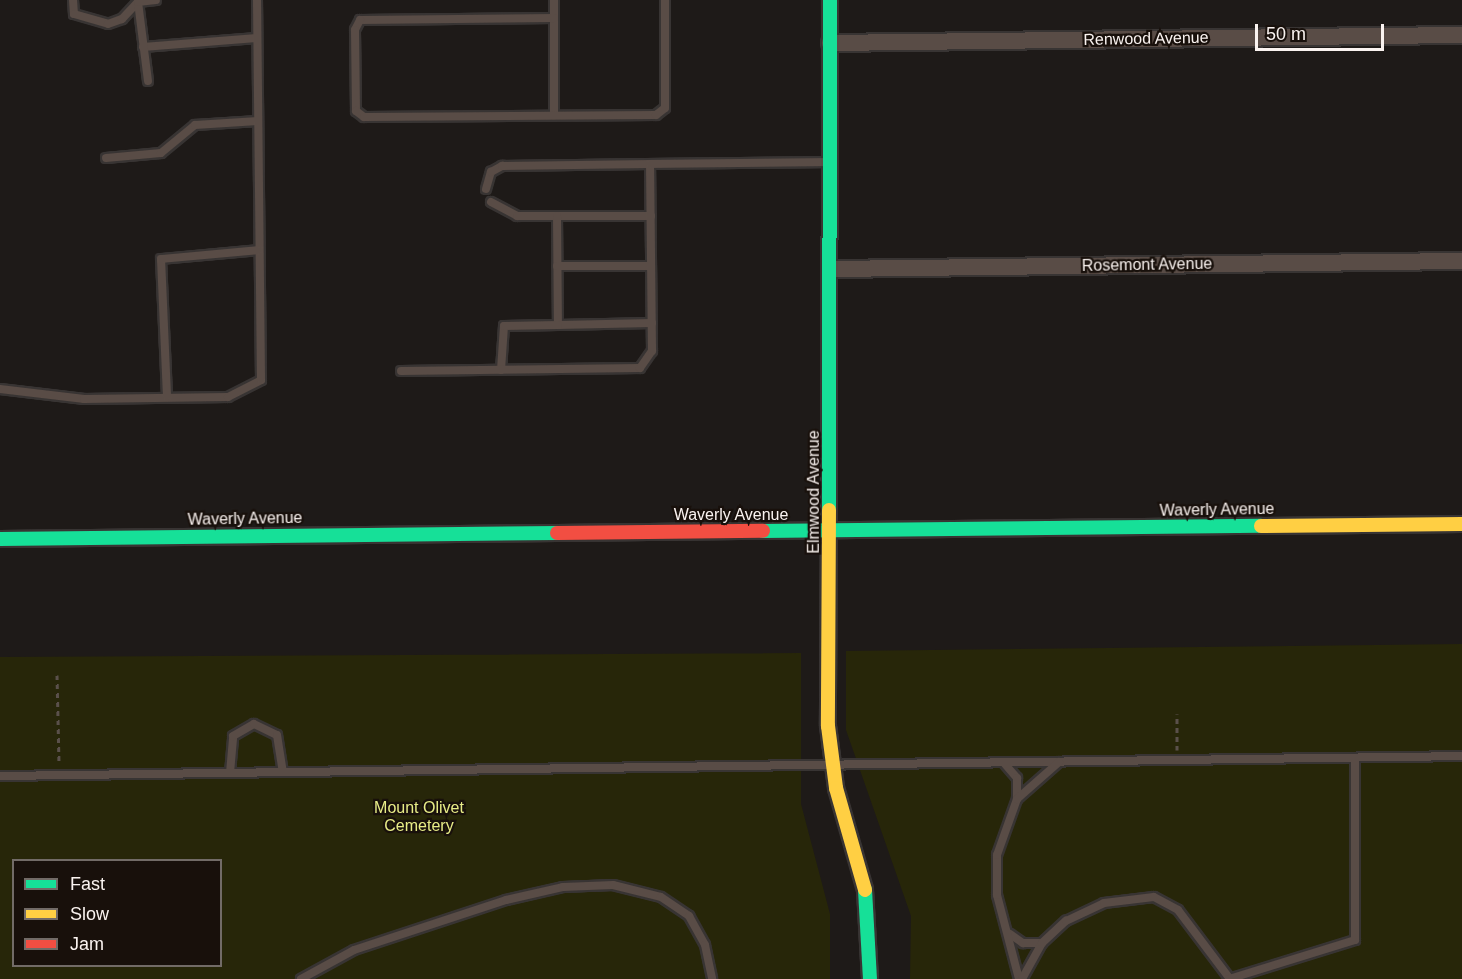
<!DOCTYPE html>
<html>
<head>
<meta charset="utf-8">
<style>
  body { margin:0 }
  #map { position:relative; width:1462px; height:979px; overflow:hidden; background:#1e1a18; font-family:Arial,sans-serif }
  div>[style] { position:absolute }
  .green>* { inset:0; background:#272609 }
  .path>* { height:3px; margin-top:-1.5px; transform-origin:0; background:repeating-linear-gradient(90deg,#5a504b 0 4.5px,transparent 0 9px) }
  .roads { filter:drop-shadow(2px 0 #383433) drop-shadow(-2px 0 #383433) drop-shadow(0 2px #383433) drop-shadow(0 -2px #383433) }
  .lane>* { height:8px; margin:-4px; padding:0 4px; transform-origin:4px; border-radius:4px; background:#594c46 }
  .street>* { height:16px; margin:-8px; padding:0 8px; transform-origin:8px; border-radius:8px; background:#594c46 }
  .fast>* { height:14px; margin:-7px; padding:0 7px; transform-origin:7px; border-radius:7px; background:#16e098 }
  .slow>* { height:14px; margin:-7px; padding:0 7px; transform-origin:7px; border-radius:7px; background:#ffcf43 }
  .jam>* { height:14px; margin:-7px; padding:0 7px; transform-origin:7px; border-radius:7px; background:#f24e42 }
  span { translate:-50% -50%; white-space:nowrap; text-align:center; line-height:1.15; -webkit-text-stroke:4.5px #18100b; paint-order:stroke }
  .street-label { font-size:16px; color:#faf3f0 }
  .park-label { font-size:16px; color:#e8ec87 }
  .legend { position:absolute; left:12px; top:859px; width:210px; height:108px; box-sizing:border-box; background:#18100b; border:2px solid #726b67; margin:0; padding:8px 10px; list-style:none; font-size:18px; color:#faf3f0 }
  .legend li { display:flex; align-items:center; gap:12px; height:30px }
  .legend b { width:30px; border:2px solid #726b67 }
  .scale { position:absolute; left:1255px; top:24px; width:129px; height:27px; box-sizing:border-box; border:3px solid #faf3f0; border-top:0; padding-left:8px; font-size:18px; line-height:21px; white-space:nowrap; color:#faf3f0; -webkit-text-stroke:4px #18100b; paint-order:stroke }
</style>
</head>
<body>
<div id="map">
  <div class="green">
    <i style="clip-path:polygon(1462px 644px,1462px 979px,910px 979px,911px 916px,846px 730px,846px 651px)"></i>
    <i style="clip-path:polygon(evenodd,801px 653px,801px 804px,830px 914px,830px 979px,0 979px,0 657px,801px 653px,14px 860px,220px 860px,220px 966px,14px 966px,14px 860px)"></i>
  </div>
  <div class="path">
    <i style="left:57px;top:675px;width:88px;rotate:88.7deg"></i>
    <i style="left:1177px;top:750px;width:36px;rotate:-90deg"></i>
  </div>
  <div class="roads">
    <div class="lane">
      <i style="left:73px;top:0;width:14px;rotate:86deg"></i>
      <i style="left:74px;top:14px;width:35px;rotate:16deg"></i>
      <i style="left:108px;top:24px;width:15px;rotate:-20deg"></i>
      <i style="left:122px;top:19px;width:23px;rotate:-47deg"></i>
      <i style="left:554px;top:0;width:115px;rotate:90deg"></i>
      <i style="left:554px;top:18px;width:194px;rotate:179.4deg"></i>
      <i style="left:360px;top:20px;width:11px;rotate:117deg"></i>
      <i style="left:355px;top:30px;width:81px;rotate:89.3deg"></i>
      <i style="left:356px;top:111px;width:10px;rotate:37deg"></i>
      <i style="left:364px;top:117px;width:292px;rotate:-0.4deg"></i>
      <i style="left:656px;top:115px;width:11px;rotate:-38deg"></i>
      <i style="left:665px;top:108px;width:108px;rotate:-90deg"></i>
      <i style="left:143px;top:47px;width:114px;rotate:-4.5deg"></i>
      <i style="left:148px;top:81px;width:80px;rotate:-97.2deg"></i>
      <i style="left:138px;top:2px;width:18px;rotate:-6deg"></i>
      <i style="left:106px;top:158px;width:55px;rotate:-5.2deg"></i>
      <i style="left:161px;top:153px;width:44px;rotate:-39.5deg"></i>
      <i style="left:195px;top:125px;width:63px;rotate:-3.6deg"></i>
      <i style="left:486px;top:189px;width:18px;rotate:-74deg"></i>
      <i style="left:491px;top:172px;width:13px;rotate:-29deg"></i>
      <i style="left:502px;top:166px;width:148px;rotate:-0.8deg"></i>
      <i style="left:491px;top:202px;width:30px;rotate:28deg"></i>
      <i style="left:517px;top:216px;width:134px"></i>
      <i style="left:557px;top:216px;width:109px;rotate:89.5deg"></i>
      <i style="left:558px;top:325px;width:94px;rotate:-1.2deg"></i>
      <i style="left:557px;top:266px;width:94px"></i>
      <i style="left:501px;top:370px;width:44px;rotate:-86.1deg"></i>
      <i style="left:504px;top:326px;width:54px;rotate:-1.1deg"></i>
      <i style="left:401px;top:371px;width:239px;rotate:-0.7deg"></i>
      <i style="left:640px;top:368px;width:21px;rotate:-55deg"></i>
      <i style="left:652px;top:351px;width:187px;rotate:-90.6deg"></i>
      <i style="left:650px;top:164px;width:179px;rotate:-0.6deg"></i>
      <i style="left:0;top:389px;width:85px;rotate:6.8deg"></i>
      <i style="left:84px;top:399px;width:144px;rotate:-0.8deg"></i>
      <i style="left:228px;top:397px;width:37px;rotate:-27deg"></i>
      <i style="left:261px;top:380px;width:380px;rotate:-90.6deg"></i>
      <i style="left:167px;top:396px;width:137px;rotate:-92.5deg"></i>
      <i style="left:161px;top:259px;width:98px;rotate:-5.2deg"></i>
      <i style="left:1004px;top:763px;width:20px;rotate:49deg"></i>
      <i style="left:1017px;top:778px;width:21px;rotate:90deg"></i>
      <i style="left:230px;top:773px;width:37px;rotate:-85deg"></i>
      <i style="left:233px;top:736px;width:24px;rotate:-30deg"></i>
      <i style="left:254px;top:724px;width:25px;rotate:26deg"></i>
      <i style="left:277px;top:735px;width:37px;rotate:81deg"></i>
      <i style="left:0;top:776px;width:1462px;rotate:-0.78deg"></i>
      <i style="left:1010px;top:934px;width:16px;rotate:35deg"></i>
      <i style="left:1023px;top:943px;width:19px"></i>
      <i style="left:301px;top:979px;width:60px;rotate:-28.7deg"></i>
      <i style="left:354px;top:950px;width:160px;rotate:-18.2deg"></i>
      <i style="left:506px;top:900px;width:58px;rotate:-12.8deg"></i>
      <i style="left:563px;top:887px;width:50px;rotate:-2.3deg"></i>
      <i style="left:613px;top:885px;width:49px;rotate:14deg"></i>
      <i style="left:661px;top:897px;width:34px;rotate:34deg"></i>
      <i style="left:689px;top:916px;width:33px;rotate:61deg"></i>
      <i style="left:705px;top:945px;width:35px;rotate:78deg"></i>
      <i style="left:1019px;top:979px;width:87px;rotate:-104.7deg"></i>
      <i style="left:997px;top:895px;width:40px;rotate:-90deg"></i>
      <i style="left:997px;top:855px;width:59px;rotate:-70.3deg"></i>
      <i style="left:1017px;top:799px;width:56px;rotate:-41.4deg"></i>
      <i style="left:1022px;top:979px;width:41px;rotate:-60.9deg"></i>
      <i style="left:1042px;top:943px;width:33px;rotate:-43deg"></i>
      <i style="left:1066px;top:921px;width:42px;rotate:-25.3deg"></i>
      <i style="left:1104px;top:903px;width:50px;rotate:-6.8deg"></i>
      <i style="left:1154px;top:897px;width:27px;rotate:28deg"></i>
      <i style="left:1178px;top:910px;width:86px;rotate:53deg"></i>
      <i style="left:1229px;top:979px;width:132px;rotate:-17.2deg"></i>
      <i style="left:1355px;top:940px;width:182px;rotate:-90deg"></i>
    </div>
    <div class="street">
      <i style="left:830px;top:43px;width:632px;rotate:-0.73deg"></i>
      <i style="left:832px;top:269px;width:630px;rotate:-0.73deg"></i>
    </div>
    <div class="fast">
      <i style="left:829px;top:510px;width:510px;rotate:-89.89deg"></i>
      <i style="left:763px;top:531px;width:498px;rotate:-0.6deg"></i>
      <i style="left:0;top:539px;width:557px;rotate:-0.62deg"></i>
      <i style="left:865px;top:890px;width:89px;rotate:86.8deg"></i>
    </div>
    <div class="slow">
      <i style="left:829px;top:510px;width:216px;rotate:90.3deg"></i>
      <i style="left:828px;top:726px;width:63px;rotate:82.6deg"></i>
      <i style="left:836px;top:788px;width:106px;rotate:74.1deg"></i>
      <i style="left:1261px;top:526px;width:201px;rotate:-0.6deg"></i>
    </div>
    <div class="jam">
      <i style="left:557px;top:533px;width:206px;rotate:-0.6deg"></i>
    </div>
  </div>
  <div class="street-label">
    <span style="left:1146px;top:39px;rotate:-1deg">Renwood Avenue</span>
    <span style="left:1147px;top:265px;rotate:-1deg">Rosemont Avenue</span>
    <span style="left:814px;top:492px;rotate:-90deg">Elmwood Avenue</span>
    <span style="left:1217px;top:510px;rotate:-1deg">Waverly Avenue</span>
    <span style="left:731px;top:515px">Waverly Avenue</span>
    <span style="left:245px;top:519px;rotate:-1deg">Waverly Avenue</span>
  </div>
  <div class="park-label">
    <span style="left:419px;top:817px">Mount Olivet<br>Cemetery</span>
  </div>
  <ul class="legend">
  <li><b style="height:8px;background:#16e098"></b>Fast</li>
  <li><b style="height:8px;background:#ffcf43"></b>Slow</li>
  <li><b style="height:8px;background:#f24e42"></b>Jam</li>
  </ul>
  <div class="scale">50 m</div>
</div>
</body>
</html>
